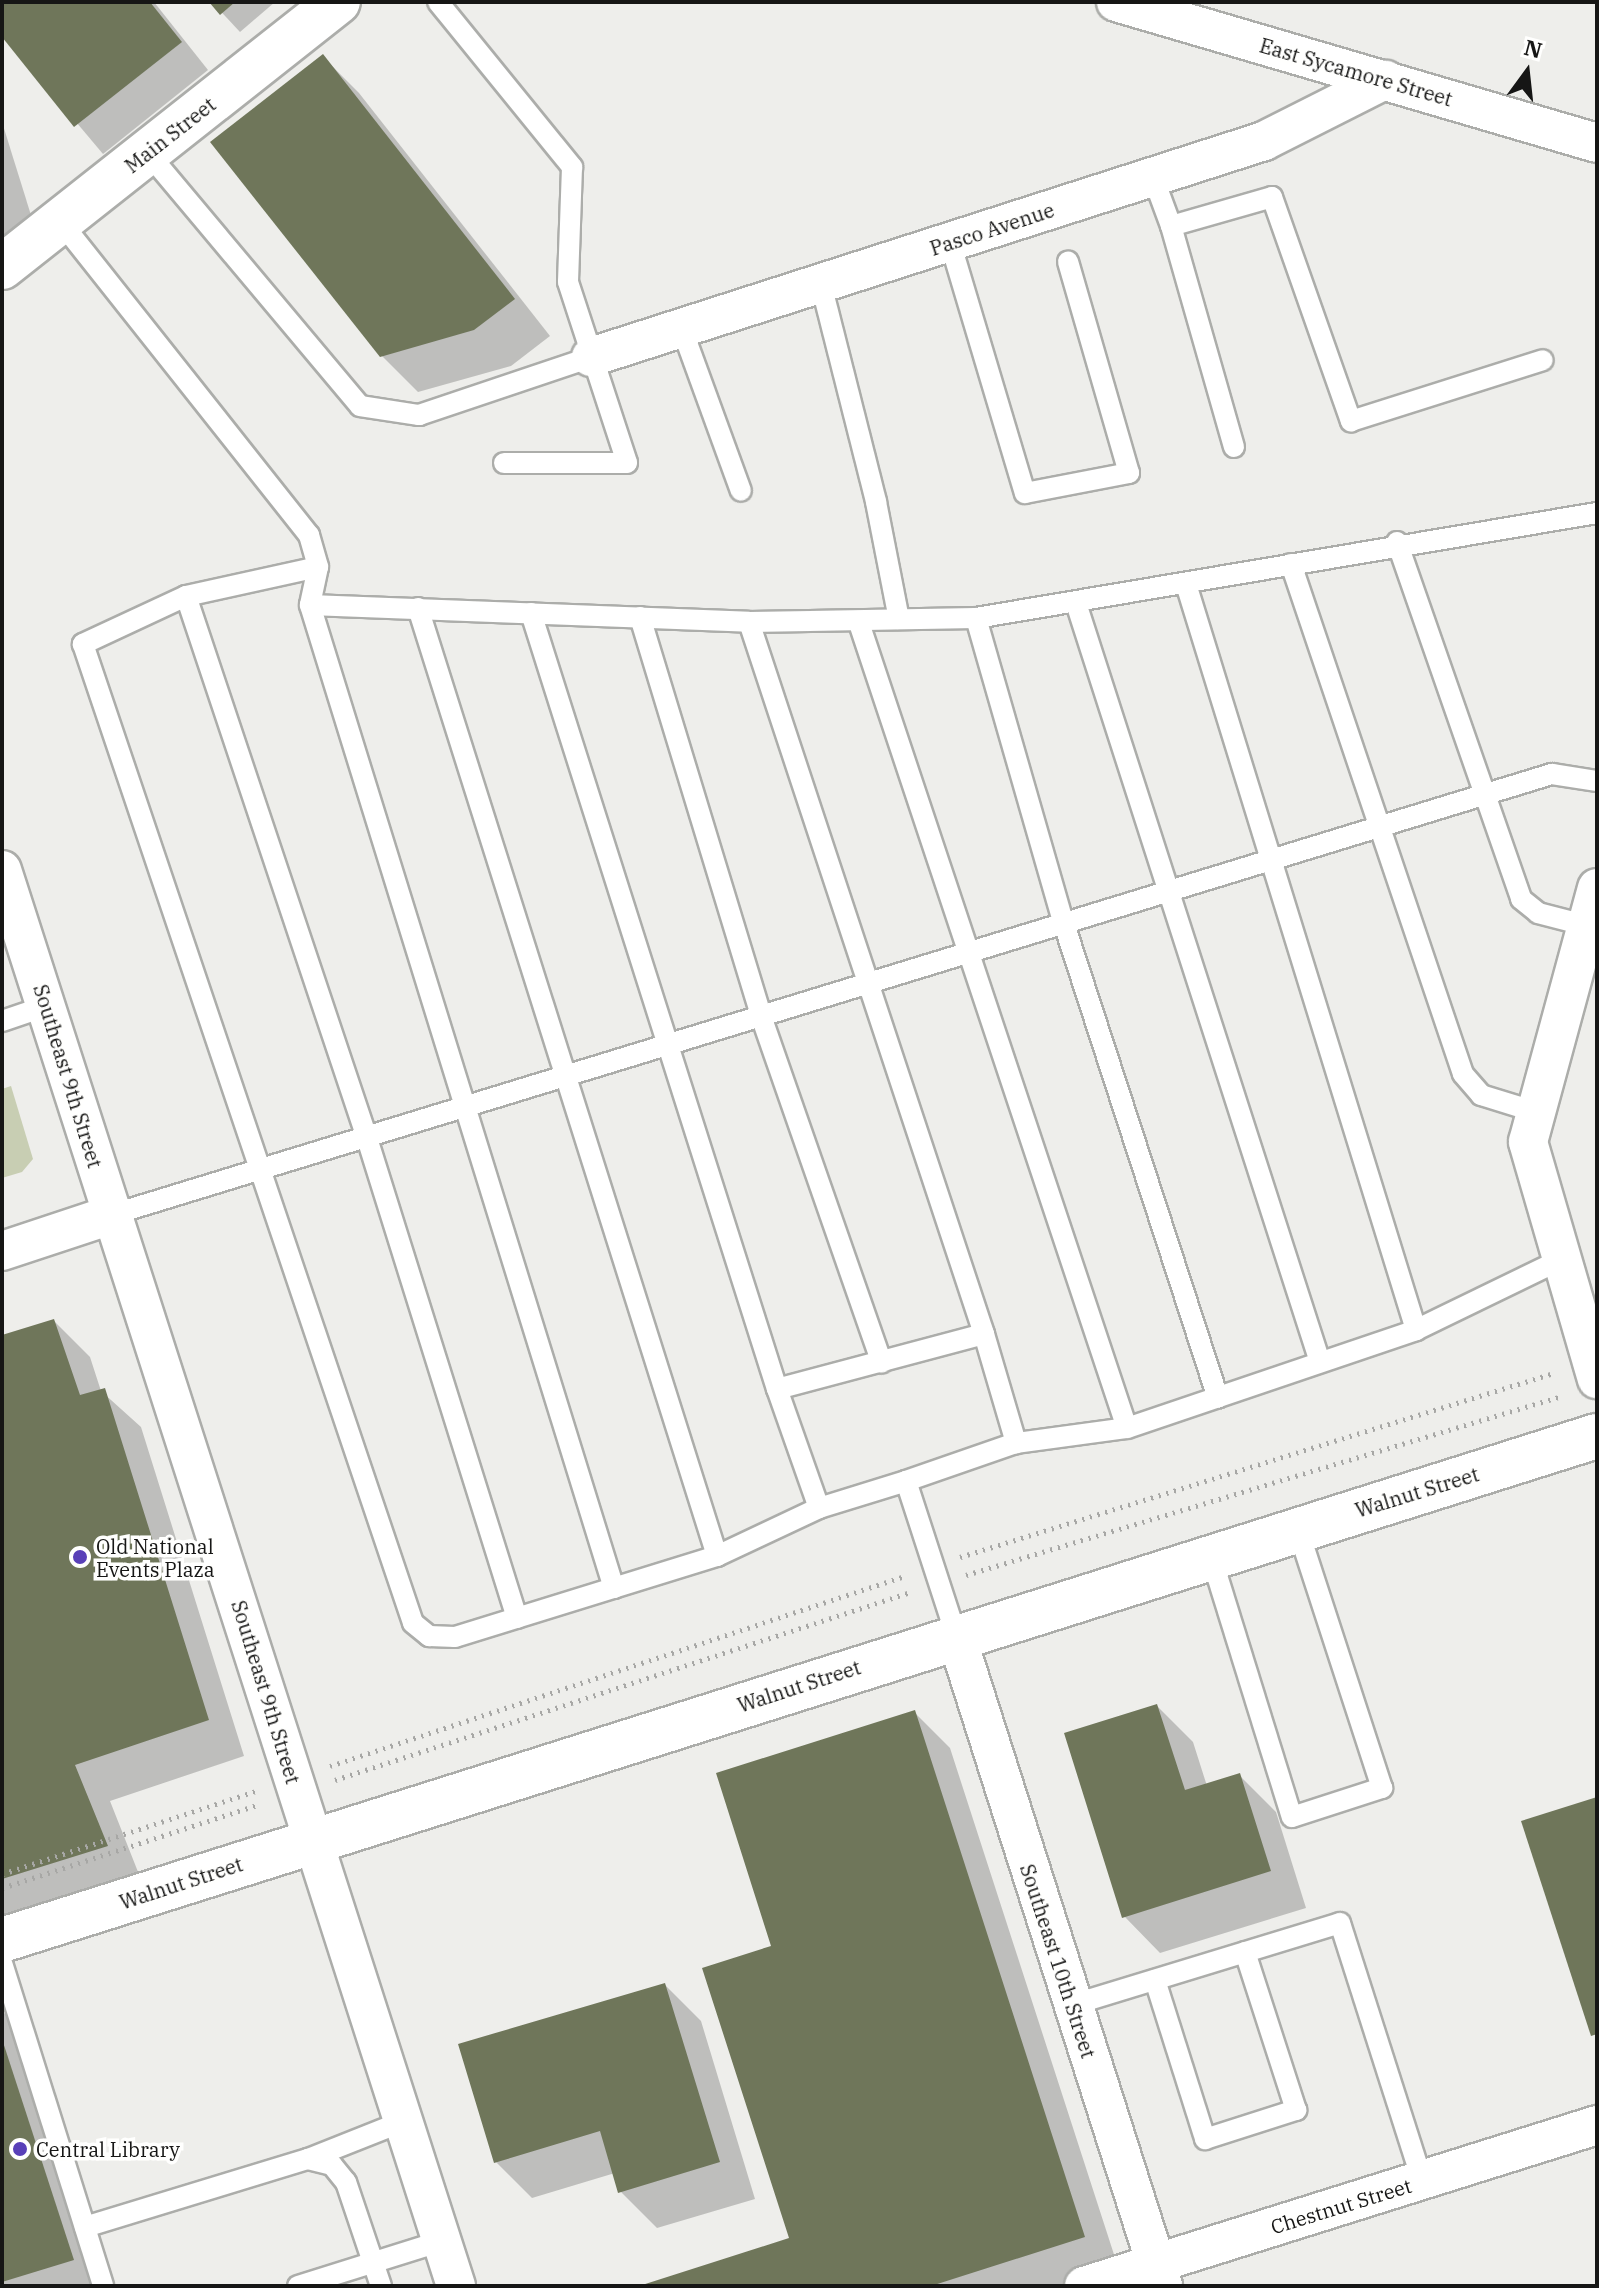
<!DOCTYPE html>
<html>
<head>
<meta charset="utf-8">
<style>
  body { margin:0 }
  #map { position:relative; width:1599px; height:2288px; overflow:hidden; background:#eeeeeb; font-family:"IBM Plex Serif",serif }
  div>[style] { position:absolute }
  .green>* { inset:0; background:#c8ceb3 }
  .shadow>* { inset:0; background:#0003 }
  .building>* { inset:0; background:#6f765a }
  .path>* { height:5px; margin-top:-2.5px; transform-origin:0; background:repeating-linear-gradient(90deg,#a7a7a5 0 2px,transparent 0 8px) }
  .roads { filter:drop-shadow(2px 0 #acadaa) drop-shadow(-2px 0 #acadaa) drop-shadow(0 2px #acadaa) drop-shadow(0 -2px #acadaa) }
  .lane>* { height:20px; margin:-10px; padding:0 10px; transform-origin:10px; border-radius:10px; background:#fff }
  .street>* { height:38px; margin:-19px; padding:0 19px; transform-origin:19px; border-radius:19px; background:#fff }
  .secondary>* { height:44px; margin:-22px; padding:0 22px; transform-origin:22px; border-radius:22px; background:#fff }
  .dots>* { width:22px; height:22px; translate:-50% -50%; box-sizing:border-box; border:4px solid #fffffe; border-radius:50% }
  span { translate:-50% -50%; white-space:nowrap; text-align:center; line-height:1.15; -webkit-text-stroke:7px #fffffe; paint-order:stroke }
  .street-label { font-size:20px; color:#161615 }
  .poi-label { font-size:20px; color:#161615 }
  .left { translate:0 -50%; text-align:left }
  .frame { position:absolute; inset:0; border:4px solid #161615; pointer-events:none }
  .north { position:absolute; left:1487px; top:32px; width:80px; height:80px; -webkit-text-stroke:6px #fffffe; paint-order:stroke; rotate:15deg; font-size:22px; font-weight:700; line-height:32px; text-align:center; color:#161615 }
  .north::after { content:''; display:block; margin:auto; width:28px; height:36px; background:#161615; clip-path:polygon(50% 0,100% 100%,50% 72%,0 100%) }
</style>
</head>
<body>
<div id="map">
  <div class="green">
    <i style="clip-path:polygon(11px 1086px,33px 1159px,22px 1172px,2px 1178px,2px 1089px)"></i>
  </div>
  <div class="shadow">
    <i style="clip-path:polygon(2px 2px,154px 2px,208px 70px,103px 154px,2px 34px)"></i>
    <i style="clip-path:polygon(212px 2px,275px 2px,240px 32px)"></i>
    <i style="clip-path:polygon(323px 57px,359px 93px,550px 336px,511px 366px,418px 392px,381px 355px)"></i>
    <i style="clip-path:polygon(2px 122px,35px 228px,2px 238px)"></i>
    <i style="clip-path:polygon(54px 1321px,90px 1357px,101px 1391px,141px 1427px,244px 1756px,110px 1801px,142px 1882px,2px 1917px,2px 1337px)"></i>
    <i style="clip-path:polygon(1157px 1706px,1193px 1742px,1207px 1786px,1240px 1776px,1276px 1812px,1306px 1908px,1160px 1953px,1124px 1916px)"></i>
    <i style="clip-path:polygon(914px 1712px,950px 1748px,1120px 2273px,1079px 2286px,643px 2286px,792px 2239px,774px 1947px)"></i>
    <i style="clip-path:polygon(665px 1985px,701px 2021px,755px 2199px,657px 2228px,620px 2191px,615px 2173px,532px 2198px,496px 2162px)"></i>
    <i style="clip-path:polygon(2px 2011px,24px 2032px,106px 2286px,2px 2286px)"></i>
  </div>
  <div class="building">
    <i style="clip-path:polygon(2px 2px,150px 2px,182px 42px,74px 127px,2px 37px)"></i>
    <i style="clip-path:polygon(209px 2px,235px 2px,220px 15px)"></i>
    <i style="clip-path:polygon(323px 54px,515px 299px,474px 330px,380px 357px,210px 142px)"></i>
    <i style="clip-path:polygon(54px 1319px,80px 1395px,105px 1388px,209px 1720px,75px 1765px,108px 1846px,2px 1879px,2px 1335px)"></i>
    <i style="clip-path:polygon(1157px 1704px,1185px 1790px,1240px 1773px,1271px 1871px,1122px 1918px,1064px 1733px)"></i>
    <i style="clip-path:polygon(915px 1710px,1085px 2237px,931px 2286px,639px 2286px,789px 2238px,702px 1968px,771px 1946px,716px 1773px)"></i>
    <i style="clip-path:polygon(1597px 1797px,1597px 2034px,1591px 2036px,1521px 1821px)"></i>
    <i style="clip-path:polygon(665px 1983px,720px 2162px,618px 2193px,600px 2131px,494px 2163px,458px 2044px)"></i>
    <i style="clip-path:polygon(2px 2039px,74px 2260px,2px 2282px)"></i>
  </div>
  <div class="path">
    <i style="left:960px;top:1557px;width:622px;rotate:-17.21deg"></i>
    <i style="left:966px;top:1575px;width:622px;rotate:-16.72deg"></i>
    <i style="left:330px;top:1766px;width:606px;rotate:-18.29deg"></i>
    <i style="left:335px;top:1780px;width:606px;rotate:-18.08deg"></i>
    <i style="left:2px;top:1874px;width:267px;rotate:-18.1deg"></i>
    <i style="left:2px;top:1888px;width:271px;rotate:-18deg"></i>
  </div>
  <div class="roads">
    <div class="lane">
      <i style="left:438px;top:2px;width:213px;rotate:50.9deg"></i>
      <i style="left:572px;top:167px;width:115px;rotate:92deg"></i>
      <i style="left:568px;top:282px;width:190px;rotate:71.9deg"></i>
      <i style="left:627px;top:463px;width:123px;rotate:180deg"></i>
      <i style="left:147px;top:152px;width:331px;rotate:50deg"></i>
      <i style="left:360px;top:406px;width:60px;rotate:8.7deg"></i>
      <i style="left:419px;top:415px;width:182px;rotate:-18.6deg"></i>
      <i style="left:1153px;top:177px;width:52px;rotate:69.8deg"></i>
      <i style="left:60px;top:221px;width:401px;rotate:51.6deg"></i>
      <i style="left:309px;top:535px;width:33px;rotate:74deg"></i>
      <i style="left:318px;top:567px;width:39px;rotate:102deg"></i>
      <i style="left:310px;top:605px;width:439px;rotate:2.2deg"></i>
      <i style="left:749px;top:622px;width:227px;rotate:-1deg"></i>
      <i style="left:976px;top:618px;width:630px;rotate:-9.6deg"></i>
      <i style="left:950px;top:242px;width:262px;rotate:73.4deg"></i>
      <i style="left:1025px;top:493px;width:106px;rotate:-10.9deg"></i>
      <i style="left:1129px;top:473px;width:220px;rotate:-106.1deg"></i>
      <i style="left:821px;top:284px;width:225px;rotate:75.8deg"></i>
      <i style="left:876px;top:502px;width:119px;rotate:78.9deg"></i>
      <i style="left:682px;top:329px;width:172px;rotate:70deg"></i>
      <i style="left:1234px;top:447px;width:230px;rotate:-105.9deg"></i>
      <i style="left:1171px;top:226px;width:105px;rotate:-16deg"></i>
      <i style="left:1272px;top:197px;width:238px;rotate:70.6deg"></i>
      <i style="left:1351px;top:421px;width:201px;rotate:-17.6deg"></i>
      <i style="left:1397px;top:542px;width:378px;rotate:70.8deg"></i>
      <i style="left:1521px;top:899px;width:22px;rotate:39deg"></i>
      <i style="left:1538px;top:913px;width:56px;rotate:14.5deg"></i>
      <i style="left:1291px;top:564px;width:538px;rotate:71.36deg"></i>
      <i style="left:1463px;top:1074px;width:28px;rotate:49deg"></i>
      <i style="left:1481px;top:1095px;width:58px;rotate:17.2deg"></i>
      <i style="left:318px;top:567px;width:135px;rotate:167.6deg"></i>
      <i style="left:186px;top:596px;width:114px;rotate:155deg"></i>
      <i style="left:83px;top:644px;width:1033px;rotate:71.37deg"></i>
      <i style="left:413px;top:1623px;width:21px;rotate:39deg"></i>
      <i style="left:429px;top:1636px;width:26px;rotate:2deg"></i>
      <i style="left:455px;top:1637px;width:274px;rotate:-17.2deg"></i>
      <i style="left:717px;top:1556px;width:113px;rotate:-25.2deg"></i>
      <i style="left:819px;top:1508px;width:91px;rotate:-17.2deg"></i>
      <i style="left:1186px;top:584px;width:781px;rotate:72.86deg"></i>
      <i style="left:186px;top:596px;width:568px;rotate:71.53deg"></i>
      <i style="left:366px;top:1135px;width:506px;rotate:72.64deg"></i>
      <i style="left:1076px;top:603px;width:797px;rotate:72.18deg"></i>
      <i style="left:310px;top:605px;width:1029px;rotate:72.82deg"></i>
      <i style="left:418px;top:608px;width:994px;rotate:72.49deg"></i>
      <i style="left:531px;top:613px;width:814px;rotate:72.41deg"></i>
      <i style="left:640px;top:617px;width:417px;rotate:73.1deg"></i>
      <i style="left:761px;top:1016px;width:367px;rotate:70.8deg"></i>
      <i style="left:976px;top:618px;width:318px;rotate:74deg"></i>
      <i style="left:1064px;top:924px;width:498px;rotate:72deg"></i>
      <i style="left:749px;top:622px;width:750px;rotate:71.73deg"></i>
      <i style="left:859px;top:623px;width:848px;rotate:71.59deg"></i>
      <i style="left:2px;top:1021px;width:46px;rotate:-18.8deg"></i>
      <i style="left:111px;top:1215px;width:1507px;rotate:-17.02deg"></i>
      <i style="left:1552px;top:774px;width:46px;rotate:8.8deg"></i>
      <i style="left:819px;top:1508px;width:126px;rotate:-109.4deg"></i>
      <i style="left:777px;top:1389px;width:214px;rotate:-14.9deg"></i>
      <i style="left:984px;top:1334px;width:114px;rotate:73.6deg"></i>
      <i style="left:1211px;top:1556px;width:273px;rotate:72.8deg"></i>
      <i style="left:1292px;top:1817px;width:95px;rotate:-17.9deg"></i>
      <i style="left:1382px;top:1788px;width:272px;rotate:-108deg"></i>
      <i style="left:956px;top:1635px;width:162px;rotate:-108deg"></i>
      <i style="left:906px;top:1481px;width:116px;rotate:-19.1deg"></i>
      <i style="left:1016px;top:1443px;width:112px;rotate:-7.7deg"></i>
      <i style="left:1127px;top:1428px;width:305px;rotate:-18.7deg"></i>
      <i style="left:1416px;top:1330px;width:162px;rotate:-25.9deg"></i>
      <i style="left:2px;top:1963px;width:338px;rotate:72.6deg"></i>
      <i style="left:1155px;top:1980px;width:167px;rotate:72.5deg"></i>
      <i style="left:1205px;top:2139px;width:96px;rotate:-17.7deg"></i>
      <i style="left:1296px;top:2110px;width:166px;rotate:-107.9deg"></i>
      <i style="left:1072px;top:2005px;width:280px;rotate:-17deg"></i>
      <i style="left:1340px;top:1923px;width:270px;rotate:72.3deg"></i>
      <i style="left:308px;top:2159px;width:25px;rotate:14deg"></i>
      <i style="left:332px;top:2165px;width:22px;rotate:51deg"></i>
      <i style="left:346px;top:2182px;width:110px;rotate:71.4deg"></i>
      <i style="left:85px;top:2227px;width:233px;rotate:-17deg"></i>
      <i style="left:308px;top:2159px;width:103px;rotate:-21.6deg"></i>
      <i style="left:298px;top:2286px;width:151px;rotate:-17.4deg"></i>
    </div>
    <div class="street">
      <i style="left:1116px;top:2px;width:501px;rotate:16.34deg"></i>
      <i style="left:591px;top:357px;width:707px;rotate:-17.79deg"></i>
      <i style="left:1264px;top:141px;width:136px;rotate:-26.8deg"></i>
      <i style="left:2px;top:870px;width:1487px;rotate:72.22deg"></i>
      <i style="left:1597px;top:888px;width:263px;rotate:105.2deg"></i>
      <i style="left:1528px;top:1142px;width:247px;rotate:73.8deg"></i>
      <i style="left:2px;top:1251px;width:115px;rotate:-18.3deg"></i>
      <i style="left:956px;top:1635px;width:683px;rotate:72.36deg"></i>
      <i style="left:1084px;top:2286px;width:538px;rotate:-17.42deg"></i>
    </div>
    <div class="secondary">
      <i style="left:2px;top:267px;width:428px;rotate:-38.3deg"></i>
      <i style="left:2px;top:1940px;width:1673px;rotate:-17.54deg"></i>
    </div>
  </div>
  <div class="dots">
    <i style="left:80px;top:1557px;background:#5940b8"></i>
    <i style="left:20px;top:2149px;background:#5940b8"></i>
  </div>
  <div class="street-label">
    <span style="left:1356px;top:72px;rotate:16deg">East Sycamore Street</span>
    <span style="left:170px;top:135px;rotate:-38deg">Main Street</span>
    <span style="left:992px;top:229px;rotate:-18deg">Pasco Avenue</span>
    <span style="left:68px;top:1076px;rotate:73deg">Southeast 9th Street</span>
    <span style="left:1417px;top:1492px;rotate:-17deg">Walnut Street</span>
    <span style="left:799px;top:1686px;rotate:-18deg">Walnut Street</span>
    <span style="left:266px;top:1692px;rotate:73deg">Southeast 9th Street</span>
    <span style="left:181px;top:1883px;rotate:-18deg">Walnut Street</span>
    <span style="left:1058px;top:1961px;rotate:72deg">Southeast 10th Street</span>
    <span style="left:1341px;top:2206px;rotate:-17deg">Chestnut Street</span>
  </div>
  <div class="poi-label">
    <span class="left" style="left:96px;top:1558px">Old National<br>Events Plaza</span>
    <span class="left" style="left:36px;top:2149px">Central Library</span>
  </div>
  <div class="frame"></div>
  <div class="north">N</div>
</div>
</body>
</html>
